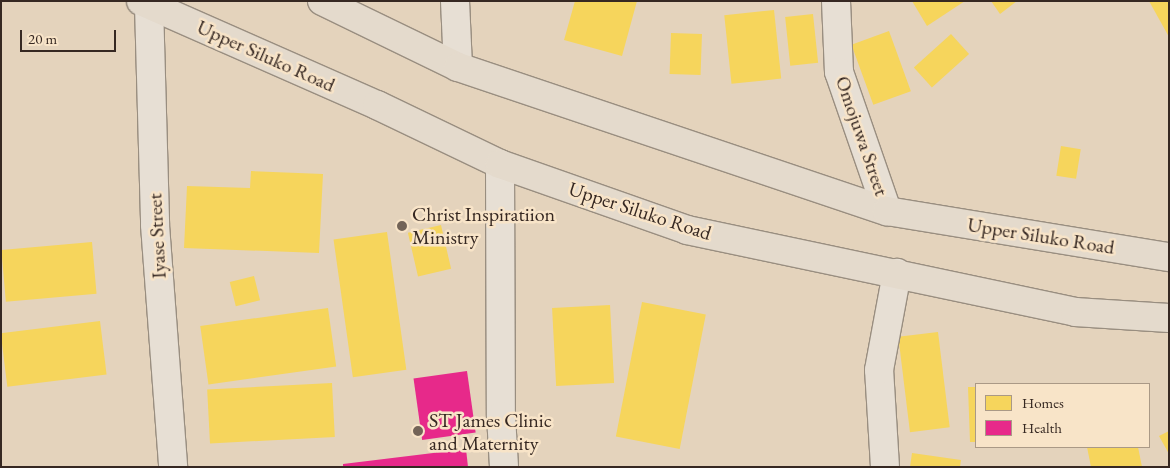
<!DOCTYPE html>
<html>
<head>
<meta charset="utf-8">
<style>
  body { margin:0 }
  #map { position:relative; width:1170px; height:468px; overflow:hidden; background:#e4d3bc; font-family:"EB Garamond",serif }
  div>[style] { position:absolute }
  .homes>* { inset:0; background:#f6d55c; transform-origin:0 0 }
  .health>* { inset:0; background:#e7298a; transform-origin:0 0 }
  .roads { filter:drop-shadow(1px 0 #998e80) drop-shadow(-1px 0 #998e80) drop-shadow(0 1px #998e80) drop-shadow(0 -1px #998e80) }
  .minor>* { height:28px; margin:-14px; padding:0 14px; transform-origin:14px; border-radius:14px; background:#e7dfd4 }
  .major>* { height:28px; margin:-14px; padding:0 14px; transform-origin:14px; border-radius:14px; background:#e4dacc }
  .dots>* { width:14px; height:14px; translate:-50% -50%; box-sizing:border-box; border:2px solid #f8e4c8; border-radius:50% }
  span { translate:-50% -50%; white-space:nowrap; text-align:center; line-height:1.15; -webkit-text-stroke:5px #f8e4c8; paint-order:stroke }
  .street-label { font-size:20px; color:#362822 }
  .poi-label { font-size:20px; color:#362822 }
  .left { translate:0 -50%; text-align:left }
  .frame { position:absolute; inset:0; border:2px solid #362822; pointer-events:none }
  .legend { position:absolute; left:975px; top:383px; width:175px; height:65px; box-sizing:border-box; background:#f8e4c8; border:1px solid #aa9986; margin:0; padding:6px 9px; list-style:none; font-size:15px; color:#362822 }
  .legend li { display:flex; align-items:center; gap:10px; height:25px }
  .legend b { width:25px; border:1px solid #aa9986 }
  .scale { position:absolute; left:20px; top:30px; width:96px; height:22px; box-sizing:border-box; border:2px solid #362822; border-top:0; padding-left:6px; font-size:15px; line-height:18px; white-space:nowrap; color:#362822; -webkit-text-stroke:4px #f8e4c8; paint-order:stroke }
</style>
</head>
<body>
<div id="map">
  <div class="homes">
    <i style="clip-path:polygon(575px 1px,637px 1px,622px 56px,564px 40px)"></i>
    <i style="clip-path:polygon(912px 1px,965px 1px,927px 26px)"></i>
    <i style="clip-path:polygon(991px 1px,1017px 1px,1000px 14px)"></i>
    <i style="clip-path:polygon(1149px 1px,1169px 1px,1169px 37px)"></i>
    <i style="left:774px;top:10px;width:69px;height:50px;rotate:84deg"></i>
    <i style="left:813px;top:14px;width:49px;height:28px;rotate:84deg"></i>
    <i style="left:889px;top:31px;width:64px;height:40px;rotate:70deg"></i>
    <i style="left:671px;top:33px;width:31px;height:41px;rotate:2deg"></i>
    <i style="left:951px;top:34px;width:27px;height:50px;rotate:48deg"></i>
    <i style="left:1061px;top:146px;width:20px;height:30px;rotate:9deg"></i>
    <i style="clip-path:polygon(251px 171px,323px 174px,319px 253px,184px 248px,187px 186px,250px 188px)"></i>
    <i style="left:441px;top:225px;width:45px;height:34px;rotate:77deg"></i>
    <i style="left:387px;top:232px;width:139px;height:54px;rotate:82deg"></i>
    <i style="left:92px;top:242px;width:52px;height:91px;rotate:85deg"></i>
    <i style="left:254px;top:276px;width:25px;height:25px;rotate:76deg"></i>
    <i style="left:642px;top:302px;width:65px;height:137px;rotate:11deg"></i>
    <i style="left:610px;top:305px;width:78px;height:58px;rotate:87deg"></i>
    <i style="left:328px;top:308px;width:59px;height:129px;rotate:82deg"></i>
    <i style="left:100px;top:321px;width:54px;height:100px;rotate:83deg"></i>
    <i style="left:938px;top:332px;width:96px;height:40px;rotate:83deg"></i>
    <i style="left:332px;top:383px;width:54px;height:125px;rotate:87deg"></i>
    <i style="clip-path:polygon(968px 387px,976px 387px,976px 442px,970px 442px)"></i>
    <i style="clip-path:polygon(1169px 431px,1169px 454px,1159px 436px)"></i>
    <i style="clip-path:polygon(1087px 447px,1138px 447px,1142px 467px,1091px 467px)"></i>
    <i style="clip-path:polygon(912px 453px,961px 460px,960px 467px,910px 467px)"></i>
  </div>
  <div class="health">
    <i style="left:467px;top:371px;width:62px;height:54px;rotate:82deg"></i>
    <i style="clip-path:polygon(466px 449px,468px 467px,343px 467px,343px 464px)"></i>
  </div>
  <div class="roads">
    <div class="minor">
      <i style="left:455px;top:1px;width:66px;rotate:87.4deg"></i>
      <i style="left:836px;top:1px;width:71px;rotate:87.6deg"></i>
      <i style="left:839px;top:72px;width:147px;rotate:70.9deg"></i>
      <i style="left:149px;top:5px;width:220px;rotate:88.4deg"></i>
      <i style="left:155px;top:225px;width:243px;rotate:85.7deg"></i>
      <i style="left:500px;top:164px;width:252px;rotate:89.8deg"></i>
      <i style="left:501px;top:416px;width:51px;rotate:86.6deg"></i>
      <i style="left:885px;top:467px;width:97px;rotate:-93.5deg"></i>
      <i style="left:879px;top:370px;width:99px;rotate:-79.5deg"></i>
    </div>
    <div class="major">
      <i style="left:141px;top:1px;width:258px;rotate:23.8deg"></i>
      <i style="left:377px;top:105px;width:136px;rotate:25.6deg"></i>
      <i style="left:500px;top:164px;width:198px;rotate:19.4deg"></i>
      <i style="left:687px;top:230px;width:397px;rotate:11.9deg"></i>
      <i style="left:1075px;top:312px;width:94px;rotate:3.7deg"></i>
      <i style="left:322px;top:1px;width:151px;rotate:25.9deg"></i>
      <i style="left:458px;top:67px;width:453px;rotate:18.6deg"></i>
      <i style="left:887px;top:211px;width:286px;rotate:9.3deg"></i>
    </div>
  </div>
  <div class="dots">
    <i style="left:402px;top:226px;background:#736458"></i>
    <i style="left:418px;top:431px;background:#736458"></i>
  </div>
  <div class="street-label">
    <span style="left:266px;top:56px;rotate:24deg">Upper Siluko Road</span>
    <span style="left:862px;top:136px;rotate:71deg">Omojuwa Street</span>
    <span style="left:640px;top:211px;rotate:18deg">Upper Siluko Road</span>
    <span style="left:157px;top:236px;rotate:-93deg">Iyase Street</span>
    <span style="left:1041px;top:236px;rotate:9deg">Upper Siluko Road</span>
  </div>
  <div class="poi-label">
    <span class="left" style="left:412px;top:226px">Christ Inspiratiion<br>Ministry</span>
    <span class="left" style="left:429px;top:432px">ST James Clinic<br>and Maternity</span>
  </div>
  <div class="frame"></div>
  <ul class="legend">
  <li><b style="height:14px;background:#f6d55c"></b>Homes</li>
  <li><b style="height:14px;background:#e7298a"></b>Health</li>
  </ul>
  <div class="scale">20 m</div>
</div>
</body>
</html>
